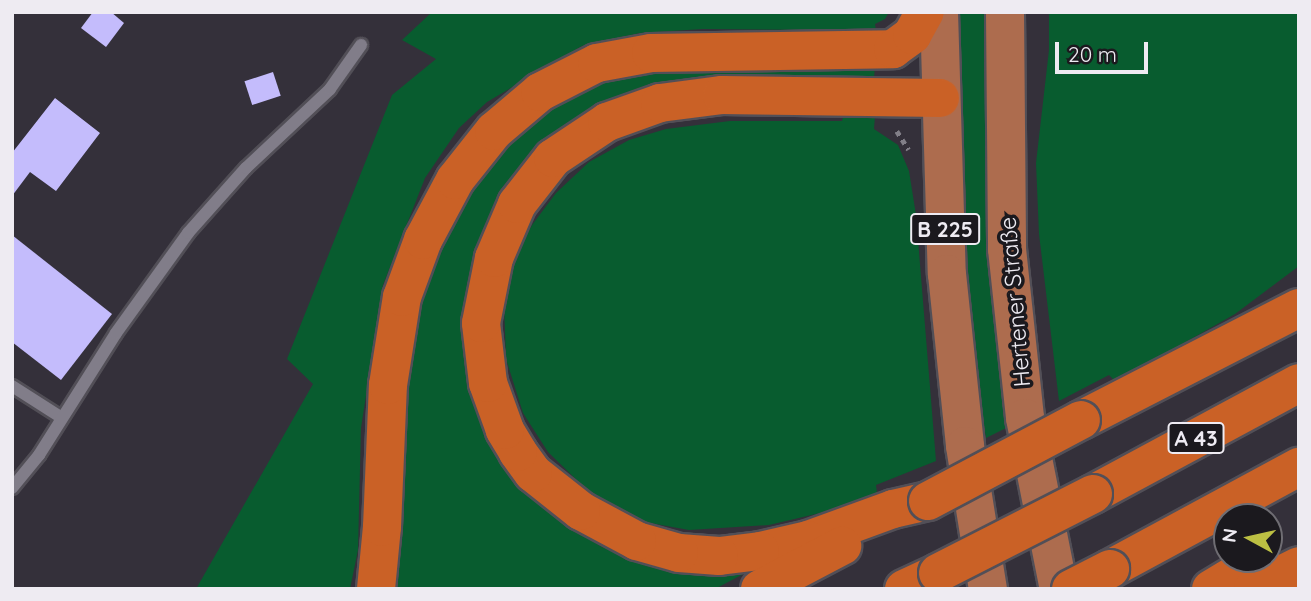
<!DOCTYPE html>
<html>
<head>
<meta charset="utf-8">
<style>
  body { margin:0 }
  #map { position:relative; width:1311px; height:601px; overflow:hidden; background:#34303a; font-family:Quicksand,sans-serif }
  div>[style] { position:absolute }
  .green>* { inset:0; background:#085c2f }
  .building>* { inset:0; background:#c4bcfc; transform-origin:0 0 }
  .path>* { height:4.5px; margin-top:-2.25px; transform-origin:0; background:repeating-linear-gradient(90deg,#827f88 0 5px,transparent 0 10px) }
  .roads { filter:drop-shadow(2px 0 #524f57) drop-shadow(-2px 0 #524f57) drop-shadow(0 2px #524f57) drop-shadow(0 -2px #524f57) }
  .lane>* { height:12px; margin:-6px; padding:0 6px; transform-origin:6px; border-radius:6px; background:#817d89 }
  .primary>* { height:38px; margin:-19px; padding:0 19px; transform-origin:19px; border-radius:19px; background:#ad6c4e }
  .highway>* { height:38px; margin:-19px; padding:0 19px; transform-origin:19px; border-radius:19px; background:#ca6126 }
  .bridges { filter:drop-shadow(2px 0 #524f57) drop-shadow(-2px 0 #524f57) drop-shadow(0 2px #524f57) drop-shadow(0 -2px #524f57) }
  .highway-bridge>* { height:38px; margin:-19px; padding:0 19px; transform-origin:19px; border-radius:19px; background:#ca6126 }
  span { translate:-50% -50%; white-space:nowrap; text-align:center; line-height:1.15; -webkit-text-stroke:7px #1b191e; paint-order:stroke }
  .shield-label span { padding:2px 5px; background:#1b191e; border:2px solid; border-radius:5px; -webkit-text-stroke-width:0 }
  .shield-label { font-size:21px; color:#eeebf2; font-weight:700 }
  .street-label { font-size:23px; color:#eeebf2 }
  .frame { position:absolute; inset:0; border:14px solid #eeebf2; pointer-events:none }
  .north { position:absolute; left:1213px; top:503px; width:70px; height:70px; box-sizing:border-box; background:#1b191e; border:2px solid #6f6d73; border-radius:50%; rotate:278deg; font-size:19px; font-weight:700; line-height:28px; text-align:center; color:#eeebf2 }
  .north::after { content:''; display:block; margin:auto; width:24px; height:32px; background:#bcbf43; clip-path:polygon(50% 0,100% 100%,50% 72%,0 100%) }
  .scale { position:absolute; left:1055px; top:42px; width:93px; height:32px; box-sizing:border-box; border:4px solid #eeebf2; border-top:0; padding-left:9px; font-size:21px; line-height:24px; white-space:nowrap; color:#eeebf2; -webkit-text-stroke:5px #1b191e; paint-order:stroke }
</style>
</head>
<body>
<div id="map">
  <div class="green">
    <i style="clip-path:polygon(432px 12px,889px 12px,885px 19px,875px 24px,877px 37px,838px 41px,836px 30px,703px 29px,640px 33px,582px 46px,487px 102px,459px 128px,425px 178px,383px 285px,361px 428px,358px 550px,350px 589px,196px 589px,313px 384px,287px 359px,392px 95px,436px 59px,402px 40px)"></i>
    <i style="clip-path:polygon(956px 12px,984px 12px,986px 160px,996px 295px,1010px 426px,986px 438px,974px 366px,961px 218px)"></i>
    <i style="clip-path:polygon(1049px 12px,1299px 12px,1299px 266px,1235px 314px,1147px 364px,1114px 380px,1109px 375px,1059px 401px,1039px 234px,1036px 163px,1049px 50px)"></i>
    <i style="clip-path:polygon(664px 66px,875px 66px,874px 78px,682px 81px,620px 95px,566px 125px,522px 166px,489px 217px,469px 277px,466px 331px,525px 485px,562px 521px,602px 547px,652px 565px,747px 568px,747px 572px,715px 589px,387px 589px,412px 325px,446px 225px,512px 134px,550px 106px,608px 77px)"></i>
    <i style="clip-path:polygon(844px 113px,875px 116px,874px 129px,898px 145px,909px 171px,916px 215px,936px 461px,876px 485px,877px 493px,820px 513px,769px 525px,689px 530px,639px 521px,588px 491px,548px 452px,523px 413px,506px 359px,504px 304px,512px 261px,532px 225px,556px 193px,589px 162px,629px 140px,666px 129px,730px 121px,842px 121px)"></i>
  </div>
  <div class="building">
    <i style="clip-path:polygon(93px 12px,111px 12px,124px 23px,106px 47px,81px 28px)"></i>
    <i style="left:273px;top:72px;width:25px;height:30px;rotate:72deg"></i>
    <i style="clip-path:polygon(55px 98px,100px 133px,56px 191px,30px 172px,12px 196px,12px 153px)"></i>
    <i style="clip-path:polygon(12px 235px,112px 314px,61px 380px,12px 342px)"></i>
  </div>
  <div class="path">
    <i style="left:897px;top:131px;width:22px;rotate:58deg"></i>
  </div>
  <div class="roads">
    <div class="lane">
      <i style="left:12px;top:386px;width:59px;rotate:32.6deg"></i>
      <i style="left:12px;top:488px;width:43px;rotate:-50.7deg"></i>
      <i style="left:39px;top:455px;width:144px;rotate:-57.7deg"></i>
      <i style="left:116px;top:333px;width:123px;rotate:-54.2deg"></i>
      <i style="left:188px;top:233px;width:87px;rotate:-48.3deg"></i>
      <i style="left:246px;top:168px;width:115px;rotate:-43.2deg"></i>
      <i style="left:330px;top:89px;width:54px;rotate:-54.8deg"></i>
    </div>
    <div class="primary">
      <i style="left:939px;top:12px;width:262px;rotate:88.3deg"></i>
      <i style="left:947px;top:274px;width:173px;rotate:84deg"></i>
      <i style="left:965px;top:446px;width:145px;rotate:80.9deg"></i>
      <i style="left:1005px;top:12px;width:237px;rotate:89.5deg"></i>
      <i style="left:1007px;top:249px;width:170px;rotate:83.9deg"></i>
      <i style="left:1025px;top:418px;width:174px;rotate:78.8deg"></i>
    </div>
    <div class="highway">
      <i style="left:1081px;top:420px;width:245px;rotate:-27.2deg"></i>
      <i style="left:1093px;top:494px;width:234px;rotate:-28.3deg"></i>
      <i style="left:928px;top:501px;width:36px;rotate:167deg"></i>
      <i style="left:893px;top:509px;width:90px;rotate:160deg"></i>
      <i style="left:808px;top:540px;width:49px;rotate:167.1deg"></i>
      <i style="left:760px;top:551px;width:41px;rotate:173deg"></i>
      <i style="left:719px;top:556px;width:40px;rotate:-175.7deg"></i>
      <i style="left:679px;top:553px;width:44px;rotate:-164.1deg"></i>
      <i style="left:637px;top:541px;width:64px;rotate:-151.8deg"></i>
      <i style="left:581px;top:511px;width:61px;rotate:-141.6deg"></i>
      <i style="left:533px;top:473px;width:26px;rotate:-126deg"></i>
      <i style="left:518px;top:452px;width:26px;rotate:-121deg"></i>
      <i style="left:505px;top:430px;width:50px;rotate:-109.9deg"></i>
      <i style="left:488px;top:383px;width:60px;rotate:-96.7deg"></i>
      <i style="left:481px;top:323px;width:66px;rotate:-78.7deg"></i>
      <i style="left:494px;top:258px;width:59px;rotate:-66.9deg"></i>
      <i style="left:517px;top:204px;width:58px;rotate:-52deg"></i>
      <i style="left:553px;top:158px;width:65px;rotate:-33.7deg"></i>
      <i style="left:607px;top:122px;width:56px;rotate:-19.7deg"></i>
      <i style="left:660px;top:103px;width:63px;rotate:-7.4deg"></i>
      <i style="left:722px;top:95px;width:218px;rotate:0.8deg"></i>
      <i style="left:1110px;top:569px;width:215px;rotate:-28.4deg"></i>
      <i style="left:376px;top:589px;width:62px;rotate:-84.5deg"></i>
      <i style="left:382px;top:527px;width:142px;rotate:-87.6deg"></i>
      <i style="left:388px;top:385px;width:89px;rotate:-81deg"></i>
      <i style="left:402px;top:297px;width:61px;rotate:-69.8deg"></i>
      <i style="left:423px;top:240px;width:68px;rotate:-61.9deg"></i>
      <i style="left:455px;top:180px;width:63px;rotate:-51.5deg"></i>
      <i style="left:494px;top:131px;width:60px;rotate:-40.3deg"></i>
      <i style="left:540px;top:92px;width:64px;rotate:-27deg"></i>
      <i style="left:597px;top:63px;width:55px;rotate:-10.5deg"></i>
      <i style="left:651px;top:53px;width:242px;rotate:-0.9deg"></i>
      <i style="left:893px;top:49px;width:24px;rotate:-36deg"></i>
      <i style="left:912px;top:35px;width:26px;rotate:-61deg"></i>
      <i style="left:760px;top:589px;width:93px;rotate:-27.7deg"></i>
      <i style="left:904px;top:589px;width:38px;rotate:-25deg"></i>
      <i style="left:1211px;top:589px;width:58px;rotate:-31deg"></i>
      <i style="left:1253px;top:589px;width:51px;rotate:-26.6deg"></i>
    </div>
  </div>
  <div class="bridges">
    <div class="highway-bridge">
      <i style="left:928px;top:501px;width:173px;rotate:-27.9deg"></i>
      <i style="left:938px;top:573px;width:174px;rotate:-27deg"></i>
      <i style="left:1071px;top:589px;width:44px;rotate:-27.1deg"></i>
    </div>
  </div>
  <div class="shield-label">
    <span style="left:945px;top:229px">B 225</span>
    <span style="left:1196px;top:438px">A 43</span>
  </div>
  <div class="street-label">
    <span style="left:1015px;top:302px;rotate:-95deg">Hertener Straße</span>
  </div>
  <div class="frame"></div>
  <div class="north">N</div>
  <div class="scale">20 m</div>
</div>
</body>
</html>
